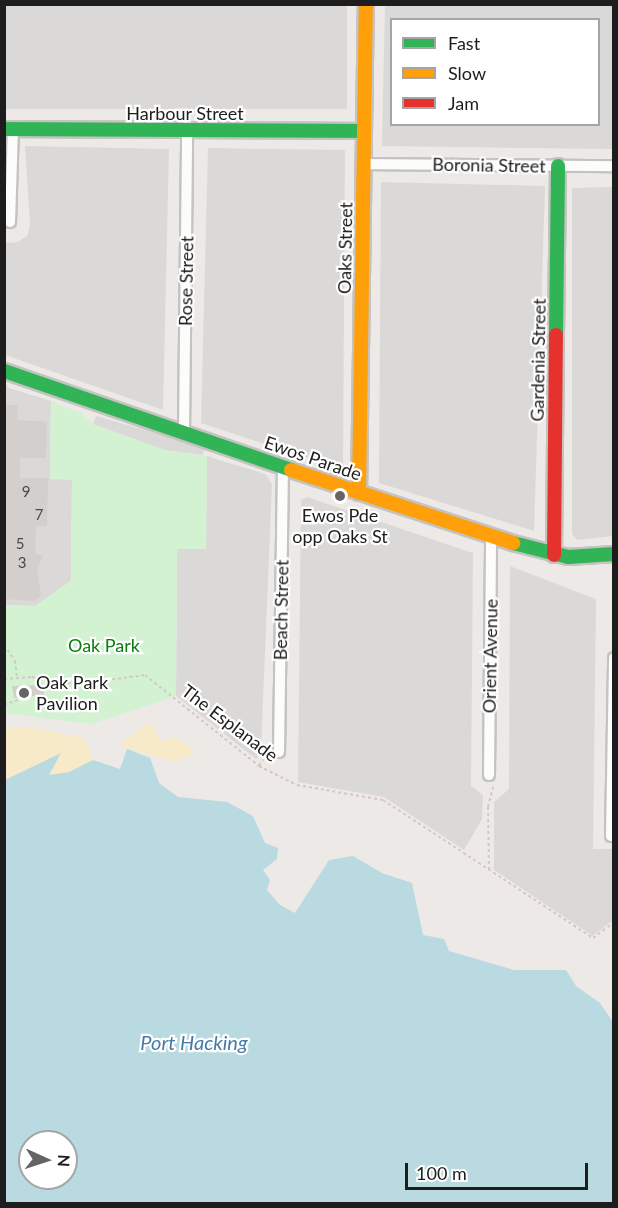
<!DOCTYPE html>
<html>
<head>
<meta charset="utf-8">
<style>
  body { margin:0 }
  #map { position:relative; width:618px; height:1208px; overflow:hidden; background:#ece9e6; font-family:Lato,sans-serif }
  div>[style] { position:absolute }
  .residential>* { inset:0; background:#dbd9d7; transform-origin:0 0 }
  .sand>* { inset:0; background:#f6eac9 }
  .park>* { inset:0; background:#d3f2d2 }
  .parking>* { inset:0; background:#dad9d7 }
  .water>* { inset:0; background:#b9dae0 }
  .building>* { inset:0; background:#d2cfcd }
  .path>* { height:2px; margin-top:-1px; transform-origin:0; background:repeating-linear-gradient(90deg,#d6c7c5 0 3px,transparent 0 6px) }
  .roads { filter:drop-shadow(2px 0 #c4c3c2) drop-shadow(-2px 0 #c4c3c2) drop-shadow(0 2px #c4c3c2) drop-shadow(0 -2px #c4c3c2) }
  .street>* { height:10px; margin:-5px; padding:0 5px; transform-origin:5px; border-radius:5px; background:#fcfcfb }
  .fast>* { height:14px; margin:-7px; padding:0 7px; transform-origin:7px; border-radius:7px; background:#30b455 }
  .slow>* { height:14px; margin:-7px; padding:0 7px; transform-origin:7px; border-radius:7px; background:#ff9f0a }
  .jam>* { height:14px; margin:-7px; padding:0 7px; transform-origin:7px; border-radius:7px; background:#e5322d }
  .dots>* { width:16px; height:16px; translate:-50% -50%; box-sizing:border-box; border:3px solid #fff; border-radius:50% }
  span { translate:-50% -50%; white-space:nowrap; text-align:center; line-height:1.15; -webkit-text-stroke:4.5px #fff; paint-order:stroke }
  .number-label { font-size:15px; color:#4a4a49 }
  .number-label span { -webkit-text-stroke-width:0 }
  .street-label { font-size:18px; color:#1d1d1d }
  .poi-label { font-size:18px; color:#1d1d1d }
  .left { translate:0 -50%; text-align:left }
  .park-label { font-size:18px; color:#0a7d0e }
  .water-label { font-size:20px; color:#467aa6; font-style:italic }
  .frame { position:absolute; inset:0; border:6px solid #1d1d1d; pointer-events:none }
  .legend { position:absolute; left:390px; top:18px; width:210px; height:108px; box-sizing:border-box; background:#fff; border:2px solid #a5a5a5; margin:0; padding:8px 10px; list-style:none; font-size:18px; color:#1d1d1d }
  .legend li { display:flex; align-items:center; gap:12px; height:30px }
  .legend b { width:30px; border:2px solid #a5a5a5 }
  .north { position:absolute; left:18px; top:1130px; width:60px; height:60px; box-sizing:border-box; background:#fff; border:2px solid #a5a5a5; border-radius:50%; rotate:93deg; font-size:16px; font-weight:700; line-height:24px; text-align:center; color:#1d1d1d }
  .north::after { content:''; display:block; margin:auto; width:21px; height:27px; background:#656463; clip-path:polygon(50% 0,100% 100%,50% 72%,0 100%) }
  .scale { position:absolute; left:405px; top:1163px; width:183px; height:27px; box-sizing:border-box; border:3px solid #1d1d1d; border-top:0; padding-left:8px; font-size:18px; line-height:21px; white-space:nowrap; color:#1d1d1d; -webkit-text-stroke:4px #fff; paint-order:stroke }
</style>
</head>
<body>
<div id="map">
  <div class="residential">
    <i style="left:5px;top:4px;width:342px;height:105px"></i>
    <i style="clip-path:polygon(evenodd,385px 5px,613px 5px,613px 149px,382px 146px,385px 5px,392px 20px,598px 20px,598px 124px,392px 124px,392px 20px)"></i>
    <i style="clip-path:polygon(25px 146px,169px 149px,163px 410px,5px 355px,5px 243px,18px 242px,28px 235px,30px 223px)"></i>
    <i style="clip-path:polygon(208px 148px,345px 150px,343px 470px,201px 423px)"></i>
    <i style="clip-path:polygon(381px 182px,545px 186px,534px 531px,379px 483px)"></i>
    <i style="clip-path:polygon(613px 187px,613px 536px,577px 540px,572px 534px,572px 188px)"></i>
    <i style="clip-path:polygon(4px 380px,9px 388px,51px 401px,50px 479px,72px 479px,71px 581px,35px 606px,5px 605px)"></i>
    <i style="clip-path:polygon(207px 456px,265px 474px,272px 484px,261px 750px,256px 759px,176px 696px,177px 549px,206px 549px)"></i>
    <i style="clip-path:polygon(307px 497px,473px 553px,471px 786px,483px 795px,482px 819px,464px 850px,384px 797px,298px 782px,301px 500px)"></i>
    <i style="clip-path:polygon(510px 566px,596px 599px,593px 849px,613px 849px,614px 919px,593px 936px,494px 870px,494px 802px,509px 789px)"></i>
  </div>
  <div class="sand">
    <i style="clip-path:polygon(145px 724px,152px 725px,162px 741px,176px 737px,196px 752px,176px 762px,119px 746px)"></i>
    <i style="clip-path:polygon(5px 728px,33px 728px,84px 738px,97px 767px,18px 786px,5px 783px)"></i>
  </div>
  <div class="park">
    <i style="clip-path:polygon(51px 401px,81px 413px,93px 424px,165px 450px,207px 456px,206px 549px,177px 549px,176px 696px,91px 724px,5px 713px,5px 605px,35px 606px,71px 581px,72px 480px,50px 479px)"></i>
  </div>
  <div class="parking">
    <i style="clip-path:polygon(96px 416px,204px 447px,203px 455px,165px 450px,93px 424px)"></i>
  </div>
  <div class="water">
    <i style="clip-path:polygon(evenodd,127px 749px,150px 758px,159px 783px,178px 797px,227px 802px,253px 816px,265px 843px,278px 848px,277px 859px,263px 870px,270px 880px,267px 890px,280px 905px,295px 913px,329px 860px,353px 856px,382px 873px,412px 883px,423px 935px,444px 939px,449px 951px,514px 970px,566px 970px,576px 986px,600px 1003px,613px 1022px,613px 1203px,5px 1203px,5px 780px,61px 753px,49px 775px,69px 772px,93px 760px,120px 769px,127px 749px,30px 1142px,66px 1142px,66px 1178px,30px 1178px,30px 1142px)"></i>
  </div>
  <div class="building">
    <i style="clip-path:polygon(4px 405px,18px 405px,17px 420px,47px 422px,46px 458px,20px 458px,20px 478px,48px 478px,47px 526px,36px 526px,35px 554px,43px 556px,37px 569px,41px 595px,35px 601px,4px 599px)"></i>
    <i style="clip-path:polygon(43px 685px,44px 695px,14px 698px,12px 686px)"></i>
  </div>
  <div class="path">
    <i style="left:4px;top:645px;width:19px;rotate:55deg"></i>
    <i style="left:15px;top:661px;width:16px;rotate:83deg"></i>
    <i style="left:4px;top:679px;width:28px;rotate:-4deg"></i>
    <i style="left:32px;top:677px;width:45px;rotate:9deg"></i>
    <i style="left:76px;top:684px;width:70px;rotate:-7.4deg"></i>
    <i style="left:145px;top:675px;width:146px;rotate:38.6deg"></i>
    <i style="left:259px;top:766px;width:42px;rotate:26.6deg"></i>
    <i style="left:297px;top:785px;width:87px;rotate:9.9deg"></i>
    <i style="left:383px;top:800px;width:251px;rotate:33.3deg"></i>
    <i style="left:593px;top:938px;width:26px;rotate:-37deg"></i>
    <i style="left:4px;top:705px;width:23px;rotate:-20deg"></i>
    <i style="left:259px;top:766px;width:15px;rotate:-58deg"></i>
    <i style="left:489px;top:870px;width:63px;rotate:-90.9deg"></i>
    <i style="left:488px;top:807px;width:21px;rotate:-76deg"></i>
  </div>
  <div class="roads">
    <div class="street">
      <i style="left:364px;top:164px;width:250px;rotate:0.5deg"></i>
      <i style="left:10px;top:222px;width:93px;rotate:-88.2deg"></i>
      <i style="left:184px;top:432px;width:301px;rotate:-89.4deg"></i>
      <i style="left:279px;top:752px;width:285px;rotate:-89.2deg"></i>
      <i style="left:489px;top:775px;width:237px;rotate:-89.5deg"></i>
      <i style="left:611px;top:836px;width:178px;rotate:-89deg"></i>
    </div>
    <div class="fast">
      <i style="left:4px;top:129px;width:360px;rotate:0.3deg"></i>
      <i style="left:556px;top:335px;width:169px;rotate:-89.3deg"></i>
      <i style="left:4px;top:371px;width:304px;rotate:19deg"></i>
      <i style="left:513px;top:543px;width:57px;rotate:14.3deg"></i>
      <i style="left:568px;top:557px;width:46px;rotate:-3.7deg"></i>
    </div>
    <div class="slow">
      <i style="left:291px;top:470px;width:234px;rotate:18.2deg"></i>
      <i style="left:359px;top:493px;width:489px;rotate:-89.2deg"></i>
    </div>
    <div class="jam">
      <i style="left:554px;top:555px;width:220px;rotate:-89.5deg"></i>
    </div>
  </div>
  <div class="dots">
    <i style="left:340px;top:496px;background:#656463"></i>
    <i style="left:24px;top:693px;background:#656463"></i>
  </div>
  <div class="number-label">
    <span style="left:26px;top:492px">9</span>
    <span style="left:39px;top:515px">7</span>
    <span style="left:20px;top:544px">5</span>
    <span style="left:22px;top:563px">3</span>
  </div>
  <div class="street-label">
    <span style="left:185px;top:113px">Harbour Street</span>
    <span style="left:489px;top:165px;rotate:1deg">Boronia Street</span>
    <span style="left:345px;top:248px;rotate:-89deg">Oaks Street</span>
    <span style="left:186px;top:281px;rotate:-89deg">Rose Street</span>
    <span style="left:538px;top:360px;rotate:-89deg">Gardenia Street</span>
    <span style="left:313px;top:458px;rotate:19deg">Ewos Parade</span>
    <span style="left:281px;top:610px;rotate:-89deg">Beach Street</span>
    <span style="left:490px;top:656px;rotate:-89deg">Orient Avenue</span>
    <span style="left:230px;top:723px;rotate:37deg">The Esplanade</span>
  </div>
  <div class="poi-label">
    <span style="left:340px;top:526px">Ewos Pde<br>opp Oaks St</span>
    <span class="left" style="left:36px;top:693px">Oak Park<br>Pavilion</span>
  </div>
  <div class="park-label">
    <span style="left:104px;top:645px">Oak Park</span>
  </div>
  <div class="water-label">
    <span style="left:194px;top:1042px">Port Hacking</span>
  </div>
  <div class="frame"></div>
  <ul class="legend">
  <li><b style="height:8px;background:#30b455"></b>Fast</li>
  <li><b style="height:8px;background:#ff9f0a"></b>Slow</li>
  <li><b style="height:8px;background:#e5322d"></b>Jam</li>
  </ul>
  <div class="north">N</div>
  <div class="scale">100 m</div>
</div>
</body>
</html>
